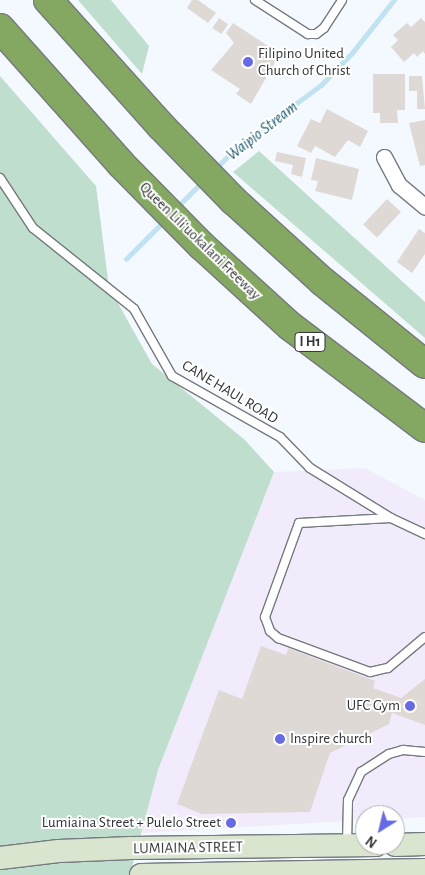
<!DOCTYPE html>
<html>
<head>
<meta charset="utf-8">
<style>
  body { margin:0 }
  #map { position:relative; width:425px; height:875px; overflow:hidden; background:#f4f9ff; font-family:"Alegreya Sans",sans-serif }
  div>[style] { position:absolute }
  .commercial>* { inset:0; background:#f2ebfc }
  .green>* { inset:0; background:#c0decd }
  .stream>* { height:4.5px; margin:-2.25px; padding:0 2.25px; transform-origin:2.25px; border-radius:2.25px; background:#c1e3f1 }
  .building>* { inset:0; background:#ded9d4; transform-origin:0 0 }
  .roads { filter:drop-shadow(1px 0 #757a7f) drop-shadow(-1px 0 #757a7f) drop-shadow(0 1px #757a7f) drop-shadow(0 -1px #757a7f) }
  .lane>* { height:8px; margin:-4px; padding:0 4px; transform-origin:4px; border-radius:4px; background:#fff }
  .street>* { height:15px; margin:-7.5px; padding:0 7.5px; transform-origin:7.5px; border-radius:7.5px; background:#fff }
  .secondary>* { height:22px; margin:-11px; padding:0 11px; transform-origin:11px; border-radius:11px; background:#dae5d0 }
  .highway>* { height:28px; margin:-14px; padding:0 14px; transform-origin:14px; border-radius:14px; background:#84a862 }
  .dots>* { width:14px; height:14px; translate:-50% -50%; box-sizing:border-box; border:2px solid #fff; border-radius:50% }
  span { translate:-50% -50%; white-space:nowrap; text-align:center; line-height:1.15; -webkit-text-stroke:4px #fff; paint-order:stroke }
  .shield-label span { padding:1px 4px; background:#fff; border:1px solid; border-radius:4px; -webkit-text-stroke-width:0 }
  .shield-label { font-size:14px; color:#313436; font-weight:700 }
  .poi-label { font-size:15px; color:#313436 }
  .left { translate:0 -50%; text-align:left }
  .right { translate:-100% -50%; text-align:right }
  .street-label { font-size:15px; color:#313436 }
  .water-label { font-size:16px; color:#18576c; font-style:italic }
  .north { position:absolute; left:355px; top:805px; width:50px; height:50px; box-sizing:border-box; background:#fff; border:1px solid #adaeaf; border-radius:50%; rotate:216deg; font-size:14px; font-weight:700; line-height:20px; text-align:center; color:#313436 }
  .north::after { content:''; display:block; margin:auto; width:18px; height:22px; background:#666ae3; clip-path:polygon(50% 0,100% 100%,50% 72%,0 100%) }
</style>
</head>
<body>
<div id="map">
  <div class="commercial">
    <i style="clip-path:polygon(365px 468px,425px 500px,425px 817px,395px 819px,395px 815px,365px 815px,365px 820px,141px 833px,158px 770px,274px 472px)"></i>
  </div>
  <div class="green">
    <i style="clip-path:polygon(78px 0,111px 0,149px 46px,142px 74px)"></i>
    <i style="clip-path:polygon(0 76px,96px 186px,109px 287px,152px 364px,245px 440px,274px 472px,158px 770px,130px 875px,0 875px)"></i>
    <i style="clip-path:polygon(259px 151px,425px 302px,425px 338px,233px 172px)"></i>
  </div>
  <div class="stream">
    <i style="left:215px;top:169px;width:28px;rotate:-45deg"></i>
    <i style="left:235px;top:149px;width:107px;rotate:-36.7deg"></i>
    <i style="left:321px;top:85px;width:45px;rotate:-45.9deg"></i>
    <i style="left:352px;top:53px;width:68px;rotate:-51.6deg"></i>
    <i style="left:176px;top:208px;width:37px;rotate:-45deg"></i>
    <i style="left:126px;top:259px;width:54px;rotate:-45deg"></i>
  </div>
  <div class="building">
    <i style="clip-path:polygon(192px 0,198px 0,216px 13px,208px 23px,187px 8px)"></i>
    <i style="left:219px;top:18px;width:11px;height:12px;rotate:34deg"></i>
    <i style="clip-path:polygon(421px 18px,425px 22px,425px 54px,423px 51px,417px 57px,414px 53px,404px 62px,391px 47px,398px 40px,393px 35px,407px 23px,411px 27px)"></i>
    <i style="clip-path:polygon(233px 23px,280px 54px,251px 104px,236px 94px,240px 89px,211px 70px,234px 43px,226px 33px)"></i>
    <i style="clip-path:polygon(373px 74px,405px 74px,405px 110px,397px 110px,398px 123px,380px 123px,380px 113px,373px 113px)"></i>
    <i style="clip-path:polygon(409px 76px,422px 76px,425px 109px,417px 109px,417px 91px,409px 91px)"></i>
    <i style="clip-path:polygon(327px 109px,368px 131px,360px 147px,348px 140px,335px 157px,315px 146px,311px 153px,297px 146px,311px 119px,320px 123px)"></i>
    <i style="clip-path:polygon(425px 120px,425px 165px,420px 166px,409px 123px)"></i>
    <i style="clip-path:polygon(277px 152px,306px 158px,302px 177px,291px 174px,293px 165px,275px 161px)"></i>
    <i style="clip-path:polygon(316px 158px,359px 169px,352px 200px,315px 191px,318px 181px,311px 180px)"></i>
    <i style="left:387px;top:199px;width:19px;height:35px;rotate:43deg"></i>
    <i style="clip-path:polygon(419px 229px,425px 233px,425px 254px,412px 273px,397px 262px)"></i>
    <i style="clip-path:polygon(261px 646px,286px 655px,288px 648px,375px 681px,373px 688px,401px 698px,425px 679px,425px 725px,392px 713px,389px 724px,330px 753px,310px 812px,202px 814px,177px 804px,219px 690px,242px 699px)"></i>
  </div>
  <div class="roads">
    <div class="lane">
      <i style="left:255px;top:0;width:63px;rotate:32.7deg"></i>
      <i style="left:308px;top:34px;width:8px"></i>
      <i style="left:316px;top:34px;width:10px;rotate:-37deg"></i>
      <i style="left:324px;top:28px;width:33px;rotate:-57deg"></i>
      <i style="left:0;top:178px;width:60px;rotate:56.6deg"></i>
      <i style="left:33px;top:228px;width:129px;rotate:38.7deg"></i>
      <i style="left:134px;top:309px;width:77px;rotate:60.4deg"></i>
      <i style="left:172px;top:376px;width:124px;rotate:29.5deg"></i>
      <i style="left:280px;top:437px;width:43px;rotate:45.9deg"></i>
      <i style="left:310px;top:468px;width:95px;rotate:31.7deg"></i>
      <i style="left:425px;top:534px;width:38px;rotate:-155deg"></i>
      <i style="left:391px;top:518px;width:92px;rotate:176.9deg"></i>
      <i style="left:299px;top:523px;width:100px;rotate:109.9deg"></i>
      <i style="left:265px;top:617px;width:15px;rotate:70deg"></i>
      <i style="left:270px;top:631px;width:11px;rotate:41deg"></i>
      <i style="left:278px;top:638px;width:98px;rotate:20.3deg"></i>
      <i style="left:370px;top:672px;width:18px;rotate:-13deg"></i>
      <i style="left:388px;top:668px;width:48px;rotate:-40deg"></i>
      <i style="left:347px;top:844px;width:44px;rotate:-88.7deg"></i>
      <i style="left:348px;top:800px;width:31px;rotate:-65deg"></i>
      <i style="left:361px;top:772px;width:33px;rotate:-33deg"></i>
      <i style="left:389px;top:754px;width:15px;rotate:-16deg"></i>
      <i style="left:403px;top:750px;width:22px;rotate:5deg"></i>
    </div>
    <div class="street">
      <i style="left:384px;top:157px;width:32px;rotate:62deg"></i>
      <i style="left:399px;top:185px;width:34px;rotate:40deg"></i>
    </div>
    <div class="secondary">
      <i style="left:395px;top:845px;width:30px;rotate:-2deg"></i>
      <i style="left:0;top:858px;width:59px;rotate:-6.8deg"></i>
      <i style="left:59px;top:851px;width:72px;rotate:-2.4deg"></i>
      <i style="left:131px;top:848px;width:245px;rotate:-0.7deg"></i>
      <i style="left:141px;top:875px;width:284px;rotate:-1deg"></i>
    </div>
    <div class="highway">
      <i style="left:48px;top:0;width:169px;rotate:48.1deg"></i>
      <i style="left:161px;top:126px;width:103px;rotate:45.8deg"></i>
      <i style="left:233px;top:200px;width:120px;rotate:42.3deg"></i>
      <i style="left:322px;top:281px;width:132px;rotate:38.9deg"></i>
      <i style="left:0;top:28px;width:182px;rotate:48.3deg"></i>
      <i style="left:121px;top:164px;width:115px;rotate:45.4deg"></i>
      <i style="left:202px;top:246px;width:119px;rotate:42.3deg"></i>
      <i style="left:290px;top:326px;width:169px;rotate:37.1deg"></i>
    </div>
  </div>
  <div class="dots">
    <i style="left:248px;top:62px;background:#666ae3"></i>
    <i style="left:410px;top:706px;background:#666ae3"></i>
    <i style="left:280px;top:739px;background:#666ae3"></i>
    <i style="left:231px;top:823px;background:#666ae3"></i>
  </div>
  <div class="shield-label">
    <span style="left:310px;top:342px">I H1</span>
  </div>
  <div class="poi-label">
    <span class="left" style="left:258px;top:62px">Filipino United<br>Church of Christ</span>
    <span class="right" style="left:400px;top:706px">UFC Gym</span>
    <span class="left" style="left:290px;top:739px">Inspire church</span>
    <span class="right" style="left:221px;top:823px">Lumiaina Street + Pulelo Street</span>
  </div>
  <div class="street-label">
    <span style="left:200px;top:241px;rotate:44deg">Queen Liliʻuokalani Freeway</span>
    <span style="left:230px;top:392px;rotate:31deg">CANE HAUL ROAD</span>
    <span style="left:188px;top:848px;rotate:-1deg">LUMIAINA STREET</span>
  </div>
  <div class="water-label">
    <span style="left:262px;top:131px;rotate:-38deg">Waipio Stream</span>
  </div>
  <div class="north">N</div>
</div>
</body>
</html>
